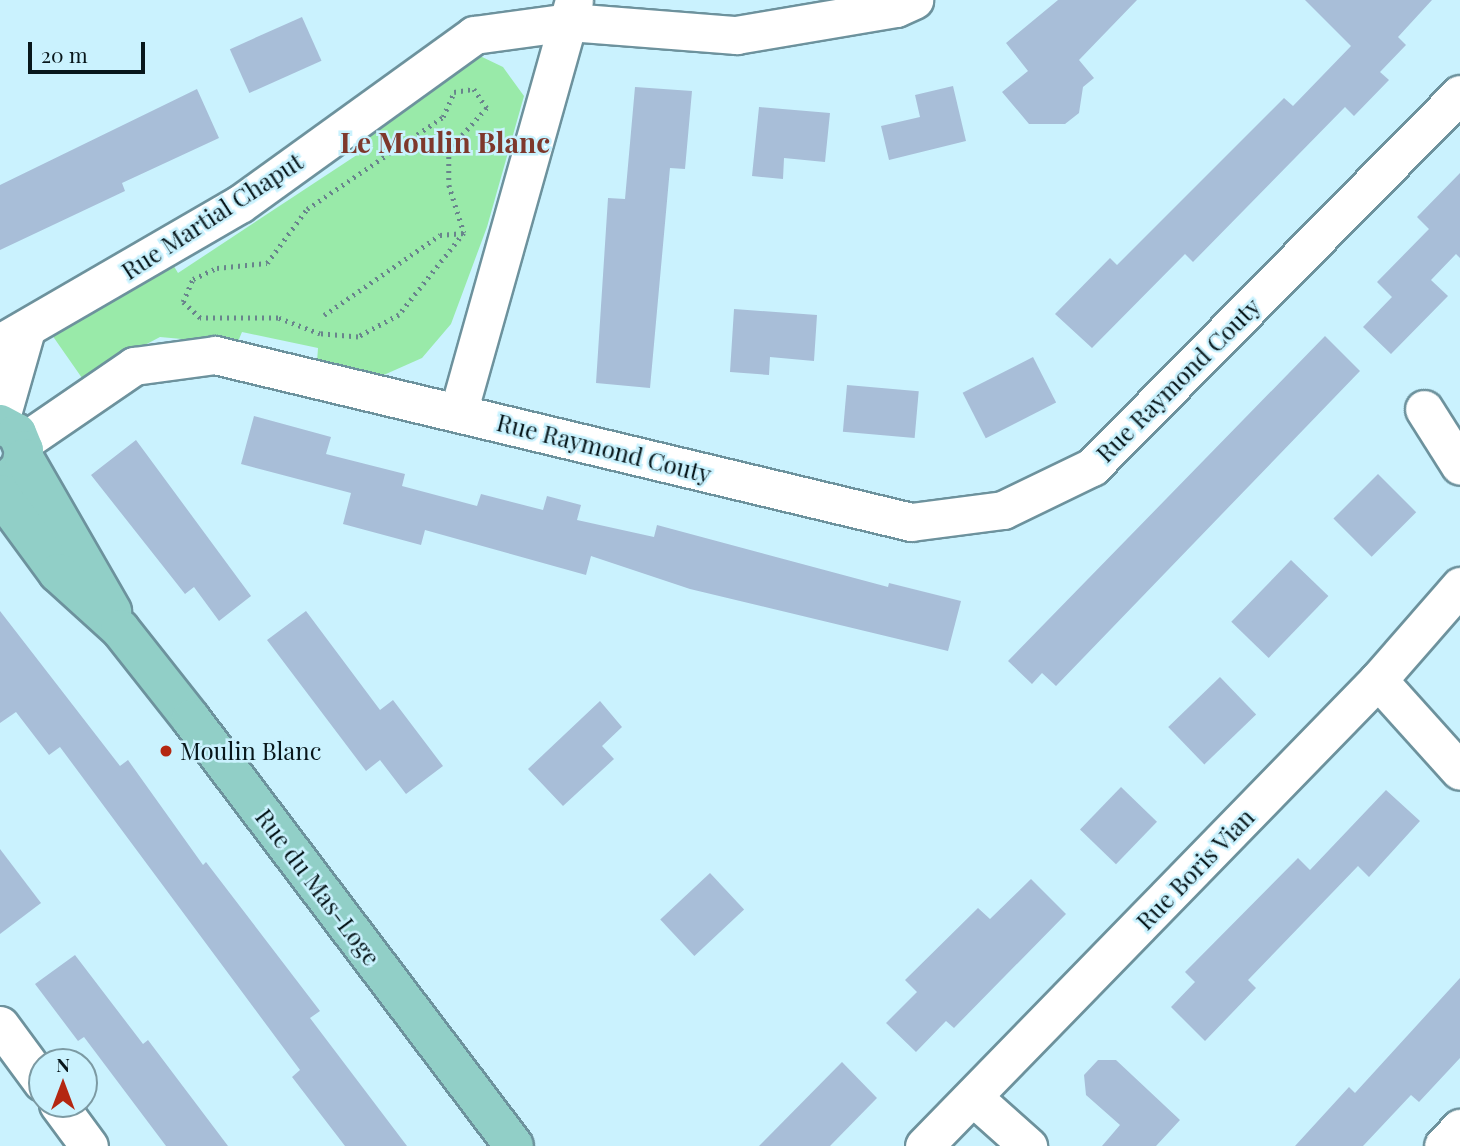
<!DOCTYPE html>
<html>
<head>
<meta charset="utf-8">
<style>
  body { margin:0 }
  #map { position:relative; width:1460px; height:1146px; overflow:hidden; background:#caf2fe; font-family:"Playfair Display",serif }
  div>[style] { position:absolute }
  .green>* { inset:0; background:#99eaa9 }
  .building>* { inset:0; background:#a8bed8; transform-origin:0 0 }
  .path>* { height:4.5px; margin-top:-2.25px; transform-origin:0; background:repeating-linear-gradient(90deg,#69848c 0 2px,transparent 0 7px) }
  .roads { filter:drop-shadow(2px 0 #6d929d) drop-shadow(-2px 0 #6d929d) drop-shadow(0 2px #6d929d) drop-shadow(0 -2px #6d929d) }
  .minor>* { height:37px; margin:-18.5px; padding:0 18.5px; transform-origin:18.5px; border-radius:18.5px; background:#fff }
  .major>* { height:38px; margin:-19px; padding:0 19px; transform-origin:19px; border-radius:19px; background:#91cfc7 }
  .dots>* { width:19px; height:19px; translate:-50% -50%; box-sizing:border-box; border:4px solid #caf2fe; border-radius:50% }
  span { translate:-50% -50%; white-space:nowrap; text-align:center; line-height:1.15; -webkit-text-stroke:5px #caf2fe; paint-order:stroke }
  .street-label { font-size:24px; color:#08171b }
  .poi-label { font-size:24px; color:#08171b }
  .left { translate:0 -50%; text-align:left }
  .quarter-label { font-size:28px; color:#7e382c; font-weight:700 }
  .north { position:absolute; left:28px; top:1048px; width:70px; height:70px; box-sizing:border-box; background:#caf2fe; border:2px solid #7c9aa3; border-radius:50%; rotate:0deg; font-size:19px; font-weight:700; line-height:28px; text-align:center; color:#08171b }
  .north::after { content:''; display:block; margin:auto; width:24px; height:32px; background:#b42711; clip-path:polygon(50% 0,100% 100%,50% 72%,0 100%) }
  .scale { position:absolute; left:28px; top:42px; width:117px; height:32px; box-sizing:border-box; border:4px solid #08171b; border-top:0; padding-left:9px; font-size:21px; line-height:24px; white-space:nowrap; color:#08171b; -webkit-text-stroke:5px #caf2fe; paint-order:stroke }
</style>
</head>
<body>
<div id="map">
  <div class="green">
    <i style="clip-path:polygon(478px 55px,503px 67px,524px 96px,487px 227px,451px 324px,422px 358px,377px 378px,317px 362px,318px 348px,242px 332px,237px 344px,160px 337px,82px 378px,52px 335px,172px 263px,178px 273px,372px 145px,365px 133px)"></i>
  </div>
  <div class="building">
    <i style="clip-path:polygon(1058px 0,1137px 0,1079px 60px,1094px 78px,1083px 87px,1079px 113px,1065px 124px,1029px 124px,1002px 92px,1028px 71px,1006px 43px)"></i>
    <i style="clip-path:polygon(1305px 0,1432px 0,1398px 37px,1406px 45px,1380px 72px,1389px 80px,1354px 116px,1345px 107px,1193px 262px,1185px 254px,1092px 348px,1055px 314px,1110px 258px,1117px 265px,1284px 98px,1293px 106px,1351px 46px)"></i>
    <i style="left:302px;top:17px;width:48px;height:79px;rotate:66deg"></i>
    <i style="clip-path:polygon(953px 86px,966px 141px,889px 160px,881px 126px,920px 117px,915px 95px)"></i>
    <i style="clip-path:polygon(635px 87px,692px 91px,685px 169px,670px 168px,650px 388px,596px 383px,608px 198px,625px 199px)"></i>
    <i style="clip-path:polygon(197px 89px,219px 138px,122px 183px,125px 191px,0 250px,0 185px)"></i>
    <i style="clip-path:polygon(759px 107px,830px 113px,825px 162px,784px 158px,783px 179px,752px 176px)"></i>
    <i style="clip-path:polygon(1460px 173px,1460px 258px,1456px 254px,1431px 280px,1448px 296px,1391px 354px,1363px 327px,1392px 297px,1377px 282px,1429px 229px,1417px 217px)"></i>
    <i style="clip-path:polygon(734px 309px,817px 315px,814px 361px,770px 357px,769px 375px,730px 372px)"></i>
    <i style="clip-path:polygon(1325px 336px,1360px 371px,1056px 686px,1042px 673px,1032px 684px,1008px 661px)"></i>
    <i style="left:1033px;top:357px;width:51px;height:79px;rotate:63deg"></i>
    <i style="left:847px;top:385px;width:72px;height:47px;rotate:5deg"></i>
    <i style="clip-path:polygon(254px 416px,331px 437px,326px 454px,405px 474px,402px 486px,477px 506px,481px 494px,543px 510px,547px 496px,581px 505px,577px 520px,654px 537px,657px 525px,888px 587px,889px 583px,961px 601px,948px 651px,690px 589px,591px 556px,586px 575px,425px 530px,421px 545px,343px 524px,351px 493px,241px 464px)"></i>
    <i style="clip-path:polygon(136px 440px,251px 596px,219px 621px,194px 587px,185px 594px,91px 475px)"></i>
    <i style="left:1378px;top:474px;width:54px;height:63px;rotate:45deg"></i>
    <i style="left:1291px;top:560px;width:52px;height:86px;rotate:44deg"></i>
    <i style="clip-path:polygon(0 611px,120px 766px,128px 760px,203px 865px,206px 862px,320px 1011px,310px 1018px,407px 1146px,345px 1146px,292px 1077px,300px 1070px,60px 747px,49px 755px,16px 712px,0 723px)"></i>
    <i style="clip-path:polygon(306px 611px,380px 710px,393px 700px,443px 766px,406px 794px,380px 760px,366px 771px,267px 640px)"></i>
    <i style="left:1220px;top:677px;width:52px;height:72px;rotate:46deg"></i>
    <i style="clip-path:polygon(600px 701px,622px 727px,602px 746px,614px 759px,563px 806px,528px 769px)"></i>
    <i style="left:1121px;top:787px;width:50px;height:59px;rotate:44deg"></i>
    <i style="clip-path:polygon(1386px 790px,1420px 821px,1369px 877px,1358px 866px,1248px 980px,1256px 988px,1205px 1041px,1171px 1007px,1195px 982px,1185px 972px,1298px 858px,1310px 870px)"></i>
    <i style="clip-path:polygon(0 849px,41px 903px,0 934px)"></i>
    <i style="left:710px;top:873px;width:50px;height:68px;rotate:47deg"></i>
    <i style="clip-path:polygon(1031px 879px,1066px 914px,954px 1028px,946px 1021px,916px 1052px,886px 1023px,917px 992px,905px 980px,978px 908px,990px 919px)"></i>
    <i style="clip-path:polygon(75px 955px,143px 1044px,148px 1040px,228px 1146px,166px 1146px,84px 1037px,78px 1041px,35px 984px)"></i>
    <i style="clip-path:polygon(1460px 978px,1460px 1058px,1419px 1102px,1411px 1095px,1363px 1146px,1295px 1146px,1349px 1087px,1355px 1093px)"></i>
    <i style="clip-path:polygon(1098px 1060px,1116px 1060px,1180px 1120px,1156px 1146px,1102px 1146px,1120px 1125px,1086px 1095px,1084px 1075px)"></i>
    <i style="clip-path:polygon(842px 1062px,877px 1098px,830px 1146px,759px 1146px)"></i>
  </div>
  <div class="path">
    <i style="left:474px;top:89px;width:23px;rotate:56deg"></i>
    <i style="left:487px;top:108px;width:57px;rotate:132.1deg"></i>
    <i style="left:449px;top:150px;width:35px;rotate:90deg"></i>
    <i style="left:449px;top:185px;width:50px;rotate:72.6deg"></i>
    <i style="left:464px;top:233px;width:105px;rotate:128.4deg"></i>
    <i style="left:399px;top:315px;width:47px;rotate:151.8deg"></i>
    <i style="left:358px;top:337px;width:38px;rotate:-175deg"></i>
    <i style="left:320px;top:334px;width:45px;rotate:-159.1deg"></i>
    <i style="left:278px;top:318px;width:78px;rotate:180deg"></i>
    <i style="left:200px;top:318px;width:23px;rotate:-137deg"></i>
    <i style="left:183px;top:302px;width:25px;rotate:-67deg"></i>
    <i style="left:193px;top:279px;width:26px;rotate:-25deg"></i>
    <i style="left:217px;top:268px;width:50px;rotate:-5.7deg"></i>
    <i style="left:267px;top:263px;width:67px;rotate:-53.5deg"></i>
    <i style="left:307px;top:209px;width:164px;rotate:-34.1deg"></i>
    <i style="left:443px;top:117px;width:27px;rotate:-66deg"></i>
    <i style="left:454px;top:92px;width:20px;rotate:-9deg"></i>
    <i style="left:324px;top:315px;width:141px;rotate:-34.6deg"></i>
    <i style="left:440px;top:235px;width:24px;rotate:-5deg"></i>
  </div>
  <div class="roads">
    <div class="minor">
      <i style="left:0;top:343px;width:277px;rotate:-30.1deg"></i>
      <i style="left:240px;top:204px;width:289px;rotate:-35.8deg"></i>
      <i style="left:474px;top:35px;width:96px;rotate:-7.8deg"></i>
      <i style="left:569px;top:22px;width:168px;rotate:4.5deg"></i>
      <i style="left:736px;top:35px;width:162px;rotate:-9.6deg"></i>
      <i style="left:896px;top:8px;width:20px;rotate:-24deg"></i>
      <i style="left:1424px;top:409px;width:67px;rotate:57.7deg"></i>
      <i style="left:458px;top:413px;width:429px;rotate:-74.3deg"></i>
      <i style="left:0;top:421px;width:95px;rotate:-74.1deg"></i>
      <i style="left:23px;top:442px;width:135px;rotate:-34.4deg"></i>
      <i style="left:134px;top:366px;width:82px;rotate:-7.7deg"></i>
      <i style="left:215px;top:355px;width:716px;rotate:13.49deg"></i>
      <i style="left:911px;top:522px;width:93px;rotate:-7.4deg"></i>
      <i style="left:1003px;top:510px;width:99px;rotate:-25.8deg"></i>
      <i style="left:1092px;top:467px;width:524px;rotate:-45.39deg"></i>
      <i style="left:1378px;top:680px;width:122px;rotate:48deg"></i>
      <i style="left:0;top:1025px;width:71px;rotate:53.6deg"></i>
      <i style="left:973px;top:1097px;width:74px;rotate:41.7deg"></i>
      <i style="left:58px;top:1104px;width:52px;rotate:53.6deg"></i>
      <i style="left:924px;top:1146px;width:651px;rotate:-45.75deg"></i>
      <i style="left:1378px;top:680px;width:125px;rotate:-48.9deg"></i>
      <i style="left:1443px;top:1146px;width:25px;rotate:-47deg"></i>
    </div>
    <div class="major">
      <i style="left:0;top:424px;width:19px;rotate:28deg"></i>
      <i style="left:17px;top:433px;width:18px;rotate:68deg"></i>
      <i style="left:24px;top:450px;width:17px;rotate:100deg"></i>
      <i style="left:21px;top:467px;width:16px;rotate:135deg"></i>
      <i style="left:24px;top:458px;width:177px;rotate:60.1deg"></i>
      <i style="left:0;top:494px;width:98px;rotate:53.7deg"></i>
      <i style="left:58px;top:573px;width:84px;rotate:42.1deg"></i>
      <i style="left:120px;top:629px;width:115px;rotate:51.7deg"></i>
      <i style="left:191px;top:719px;width:535px;rotate:52.89deg"></i>
    </div>
  </div>
  <div class="dots">
    <i style="left:166px;top:751px;background:#b42711"></i>
  </div>
  <div class="street-label">
    <span style="left:212px;top:216px;rotate:-33deg">Rue Martial Chaput</span>
    <span style="left:1178px;top:380px;rotate:-45deg">Rue Raymond Couty</span>
    <span style="left:604px;top:448px;rotate:14deg">Rue Raymond Couty</span>
    <span style="left:1195px;top:869px;rotate:-46deg">Rue Boris Vian</span>
    <span style="left:318px;top:887px;rotate:53deg">Rue du Mas-Loge</span>
  </div>
  <div class="poi-label">
    <span class="left" style="left:180px;top:751px">Moulin Blanc</span>
  </div>
  <div class="quarter-label">
    <span style="left:445px;top:142px">Le Moulin Blanc</span>
  </div>
  <div class="north">N</div>
  <div class="scale">20 m</div>
</div>
</body>
</html>
